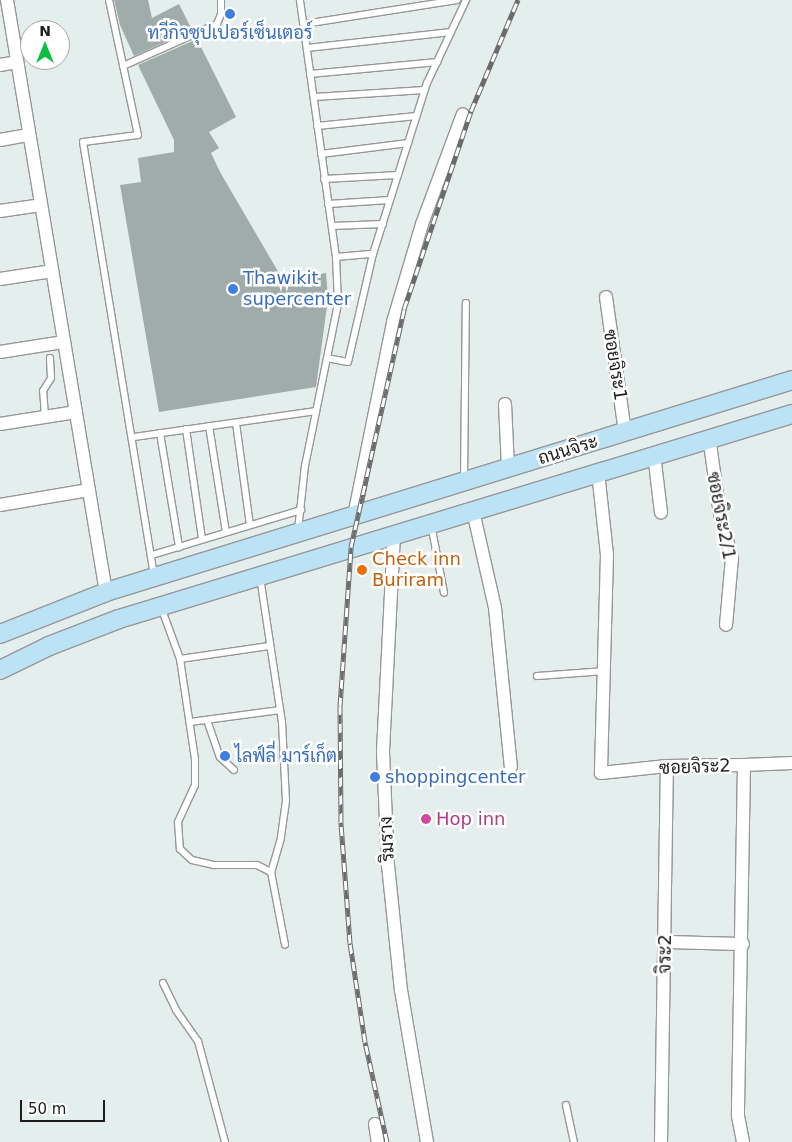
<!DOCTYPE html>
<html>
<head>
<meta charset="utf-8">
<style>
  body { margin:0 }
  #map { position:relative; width:792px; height:1142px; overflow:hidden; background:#e4eeed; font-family:"DejaVu Sans",Sarabun,sans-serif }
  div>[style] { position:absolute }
  .building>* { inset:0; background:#a0aca9 }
  .roads { filter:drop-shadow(1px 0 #979797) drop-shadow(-1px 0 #979797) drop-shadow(0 1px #979797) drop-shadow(0 -1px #979797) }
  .lane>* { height:6px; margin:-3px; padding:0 3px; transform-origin:3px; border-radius:3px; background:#fff }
  .street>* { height:12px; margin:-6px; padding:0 6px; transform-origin:6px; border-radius:6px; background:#fff }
  .secondary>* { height:18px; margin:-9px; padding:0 9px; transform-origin:9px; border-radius:9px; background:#bbe2f5 }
  .rail>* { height:5px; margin-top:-2.5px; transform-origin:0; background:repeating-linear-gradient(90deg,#fff 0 9px,#6b6b6b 0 18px); box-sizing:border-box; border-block:1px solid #6b6b6b }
  .dots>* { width:14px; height:14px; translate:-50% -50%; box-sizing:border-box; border:2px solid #fff; border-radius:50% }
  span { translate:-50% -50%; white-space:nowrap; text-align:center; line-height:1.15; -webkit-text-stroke:5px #fff; paint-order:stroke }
  .shop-label { font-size:18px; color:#366cbe }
  .left { translate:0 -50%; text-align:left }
  .street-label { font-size:18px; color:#1d1d1d }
  .food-label { font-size:18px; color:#c56008 }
  .hotel-label { font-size:18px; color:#b23c85 }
  .north { position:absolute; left:20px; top:20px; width:50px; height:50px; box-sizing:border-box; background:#fff; border:1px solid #a5a5a5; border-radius:50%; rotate:0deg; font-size:14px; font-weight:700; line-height:20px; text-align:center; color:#1d1d1d }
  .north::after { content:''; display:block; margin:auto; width:18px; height:22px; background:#0dbd3f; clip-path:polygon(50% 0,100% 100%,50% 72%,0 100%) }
  .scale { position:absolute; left:20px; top:1100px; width:85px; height:22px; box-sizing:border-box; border:2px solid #1d1d1d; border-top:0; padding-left:6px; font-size:15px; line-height:18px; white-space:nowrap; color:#1d1d1d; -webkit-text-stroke:4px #fff; paint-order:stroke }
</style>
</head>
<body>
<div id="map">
  <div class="building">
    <i style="clip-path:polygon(114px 0,148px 0,152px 18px,179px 4px,192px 30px,134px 56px,120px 25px)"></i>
    <i style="clip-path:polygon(197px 39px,236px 117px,209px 132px,219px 148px,211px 153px,220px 172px,283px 280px,326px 273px,328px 299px,316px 387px,159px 412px,120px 185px,141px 182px,138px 158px,174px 152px,174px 140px,138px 65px)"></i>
  </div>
  <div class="roads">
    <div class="lane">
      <i style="left:109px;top:0;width:138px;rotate:77.9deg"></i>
      <i style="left:138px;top:135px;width:55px;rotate:172.7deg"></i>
      <i style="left:83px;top:142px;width:439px;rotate:80.7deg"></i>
      <i style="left:304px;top:24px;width:155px;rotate:-8.9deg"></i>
      <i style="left:307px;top:48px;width:145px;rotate:-6.3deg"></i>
      <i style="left:123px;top:66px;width:103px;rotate:-24.1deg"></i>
      <i style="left:217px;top:24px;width:11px;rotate:-68deg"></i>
      <i style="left:221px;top:14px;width:14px;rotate:-90deg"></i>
      <i style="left:310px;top:74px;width:128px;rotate:-5.4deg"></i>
      <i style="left:314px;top:97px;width:111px;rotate:-3.6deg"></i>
      <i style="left:317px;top:126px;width:100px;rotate:-5.7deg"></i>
      <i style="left:321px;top:154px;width:88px;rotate:-7.2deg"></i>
      <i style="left:324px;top:179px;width:74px;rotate:-3.1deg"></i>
      <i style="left:328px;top:204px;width:62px;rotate:-3.7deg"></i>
      <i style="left:332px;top:226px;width:51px;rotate:-2.2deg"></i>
      <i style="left:336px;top:257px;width:37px;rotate:-5deg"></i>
      <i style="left:327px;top:358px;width:21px;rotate:11deg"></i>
      <i style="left:348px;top:362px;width:111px;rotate:-77deg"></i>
      <i style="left:373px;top:254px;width:179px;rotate:-72.5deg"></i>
      <i style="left:427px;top:83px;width:92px;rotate:-64.8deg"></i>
      <i style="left:45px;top:417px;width:26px;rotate:-94deg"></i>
      <i style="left:43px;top:391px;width:15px;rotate:-58deg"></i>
      <i style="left:51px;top:378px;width:20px;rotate:-93deg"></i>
      <i style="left:236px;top:423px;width:103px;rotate:82.2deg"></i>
      <i style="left:209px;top:426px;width:107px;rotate:80.9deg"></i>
      <i style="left:186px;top:429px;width:111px;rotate:81.7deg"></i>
      <i style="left:160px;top:433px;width:116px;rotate:80.5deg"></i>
      <i style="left:134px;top:437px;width:184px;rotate:-8.1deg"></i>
      <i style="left:464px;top:481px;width:178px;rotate:-89.4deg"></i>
      <i style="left:431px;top:524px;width:70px;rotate:79.3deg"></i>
      <i style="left:298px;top:530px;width:64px;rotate:-83.8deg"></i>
      <i style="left:305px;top:466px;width:165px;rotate:-78.5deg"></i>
      <i style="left:338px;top:304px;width:47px;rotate:-92.4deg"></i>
      <i style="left:336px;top:257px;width:260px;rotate:-98deg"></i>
      <i style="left:152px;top:555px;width:156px;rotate:-16.8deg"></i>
      <i style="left:260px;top:577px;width:147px;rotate:81.4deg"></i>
      <i style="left:282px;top:722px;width:79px;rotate:87.1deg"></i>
      <i style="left:286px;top:801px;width:37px;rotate:98deg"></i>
      <i style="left:281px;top:838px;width:35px;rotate:106deg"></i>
      <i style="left:161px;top:607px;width:55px;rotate:69.9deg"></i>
      <i style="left:180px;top:659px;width:101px;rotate:81.5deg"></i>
      <i style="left:195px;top:759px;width:26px;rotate:90deg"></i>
      <i style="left:195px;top:785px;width:41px;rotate:114.7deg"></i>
      <i style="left:178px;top:822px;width:27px;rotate:86deg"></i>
      <i style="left:180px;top:849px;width:16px;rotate:43deg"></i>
      <i style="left:192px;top:860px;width:23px;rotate:13deg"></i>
      <i style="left:214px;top:865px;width:43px"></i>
      <i style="left:257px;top:865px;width:16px;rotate:27deg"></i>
      <i style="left:271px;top:872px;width:74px;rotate:79.1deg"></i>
      <i style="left:180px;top:659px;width:90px;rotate:-8.3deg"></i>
      <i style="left:537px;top:676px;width:69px;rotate:-4.1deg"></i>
      <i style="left:207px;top:720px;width:39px;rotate:71deg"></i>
      <i style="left:220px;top:757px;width:19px;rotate:43deg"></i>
      <i style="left:190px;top:722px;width:91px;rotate:-7.6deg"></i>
      <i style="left:163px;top:983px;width:30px;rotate:64deg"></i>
      <i style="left:176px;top:1010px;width:38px;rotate:55deg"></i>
      <i style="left:198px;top:1041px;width:105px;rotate:75deg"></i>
      <i style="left:566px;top:1105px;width:38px;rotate:78deg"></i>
    </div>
    <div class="street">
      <i style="left:7px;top:0;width:600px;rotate:80.51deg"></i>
      <i style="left:0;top:65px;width:17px;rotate:-10deg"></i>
      <i style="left:0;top:140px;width:29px;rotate:-10deg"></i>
      <i style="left:0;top:211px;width:41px;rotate:-8.3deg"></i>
      <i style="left:0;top:279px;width:53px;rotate:-8.7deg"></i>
      <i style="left:606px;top:297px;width:136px;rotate:82deg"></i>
      <i style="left:0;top:352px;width:65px;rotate:-8.9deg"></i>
      <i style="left:505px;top:404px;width:64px;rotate:87.3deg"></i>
      <i style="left:0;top:424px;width:77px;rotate:-9deg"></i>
      <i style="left:709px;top:437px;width:78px;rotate:81.9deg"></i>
      <i style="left:720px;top:514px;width:46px;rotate:74.7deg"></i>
      <i style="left:732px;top:558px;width:67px;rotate:95.1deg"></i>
      <i style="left:654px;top:454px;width:59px;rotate:83.2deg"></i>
      <i style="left:598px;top:472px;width:83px;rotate:83.8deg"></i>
      <i style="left:607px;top:555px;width:218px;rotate:91.6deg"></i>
      <i style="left:601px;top:773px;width:66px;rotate:-6.1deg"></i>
      <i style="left:667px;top:766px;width:77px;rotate:-0.7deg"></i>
      <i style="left:744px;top:765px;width:351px;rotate:91deg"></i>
      <i style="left:738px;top:1116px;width:26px;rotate:79deg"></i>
      <i style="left:0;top:505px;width:90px;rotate:-9.6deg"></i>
      <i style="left:473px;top:511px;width:99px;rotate:77.2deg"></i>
      <i style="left:495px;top:608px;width:160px;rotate:84.3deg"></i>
      <i style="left:354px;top:516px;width:198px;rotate:-78.6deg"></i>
      <i style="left:393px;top:322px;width:102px;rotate:-73.5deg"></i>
      <i style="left:422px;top:224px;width:117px;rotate:-69.6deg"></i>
      <i style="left:394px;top:534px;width:218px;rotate:92.9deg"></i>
      <i style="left:383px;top:752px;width:113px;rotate:87.5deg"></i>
      <i style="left:388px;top:865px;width:126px;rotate:84.1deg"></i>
      <i style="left:401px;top:990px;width:154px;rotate:80.3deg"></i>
      <i style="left:744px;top:765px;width:48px;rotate:-2.4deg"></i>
      <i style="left:665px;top:942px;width:78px;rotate:1.5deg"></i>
      <i style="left:375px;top:1124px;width:18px;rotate:81deg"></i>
      <i style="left:661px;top:1142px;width:376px;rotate:-89.1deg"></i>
    </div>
    <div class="secondary">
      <i style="left:0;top:634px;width:114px;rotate:-21.6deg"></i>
      <i style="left:106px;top:592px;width:718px;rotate:-17.17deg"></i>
      <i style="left:0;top:670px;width:55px;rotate:-26.1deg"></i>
      <i style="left:49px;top:646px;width:75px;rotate:-21.1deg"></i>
      <i style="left:119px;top:619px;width:704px;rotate:-16.94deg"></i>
    </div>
  </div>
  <div class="rail">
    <i style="left:387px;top:1142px;width:102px;rotate:-102.4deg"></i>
    <i style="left:365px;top:1042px;width:100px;rotate:-98.6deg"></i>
    <i style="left:350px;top:943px;width:121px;rotate:-94.3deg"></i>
    <i style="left:341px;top:822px;width:116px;rotate:-90.5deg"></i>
    <i style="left:340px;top:706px;width:159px;rotate:-86deg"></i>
    <i style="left:351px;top:547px;width:244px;rotate:-77.4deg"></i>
    <i style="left:404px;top:309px;width:209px;rotate:-71.3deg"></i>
    <i style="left:471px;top:111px;width:121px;rotate:-67.1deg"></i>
  </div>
  <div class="dots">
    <i style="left:230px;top:14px;background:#3f7fe0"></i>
    <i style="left:233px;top:289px;background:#3f7fe0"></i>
    <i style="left:362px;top:570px;background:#e8710a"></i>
    <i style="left:225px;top:756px;background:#3f7fe0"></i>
    <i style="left:375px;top:777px;background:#3f7fe0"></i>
    <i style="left:426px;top:819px;background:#d1479c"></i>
  </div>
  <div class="shop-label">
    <span style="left:230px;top:33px">ทวีกิจซุปเปอร์เซ็นเตอร์</span>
    <span class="left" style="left:243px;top:289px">Thawikit<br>supercenter</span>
    <span class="left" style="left:235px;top:756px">ไลฟ์ลี่ มาร์เก็ต</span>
    <span class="left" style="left:385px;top:777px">shoppingcenter</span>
  </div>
  <div class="street-label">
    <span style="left:615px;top:365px;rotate:81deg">ซอยจิระ1</span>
    <span style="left:568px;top:450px;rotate:-17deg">ถนนจิระ</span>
    <span style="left:721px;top:516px;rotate:79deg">ซอยจิระ2/1</span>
    <span style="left:695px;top:767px;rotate:-2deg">ซอยจิระ2</span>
    <span style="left:387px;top:839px;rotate:-93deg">ริมราง</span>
    <span style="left:665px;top:954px;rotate:-89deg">จิระ2</span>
  </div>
  <div class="food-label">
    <span class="left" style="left:372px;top:570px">Check inn<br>Buriram</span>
  </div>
  <div class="hotel-label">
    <span class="left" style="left:436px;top:819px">Hop inn</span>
  </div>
  <div class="north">N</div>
  <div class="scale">50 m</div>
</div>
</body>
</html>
